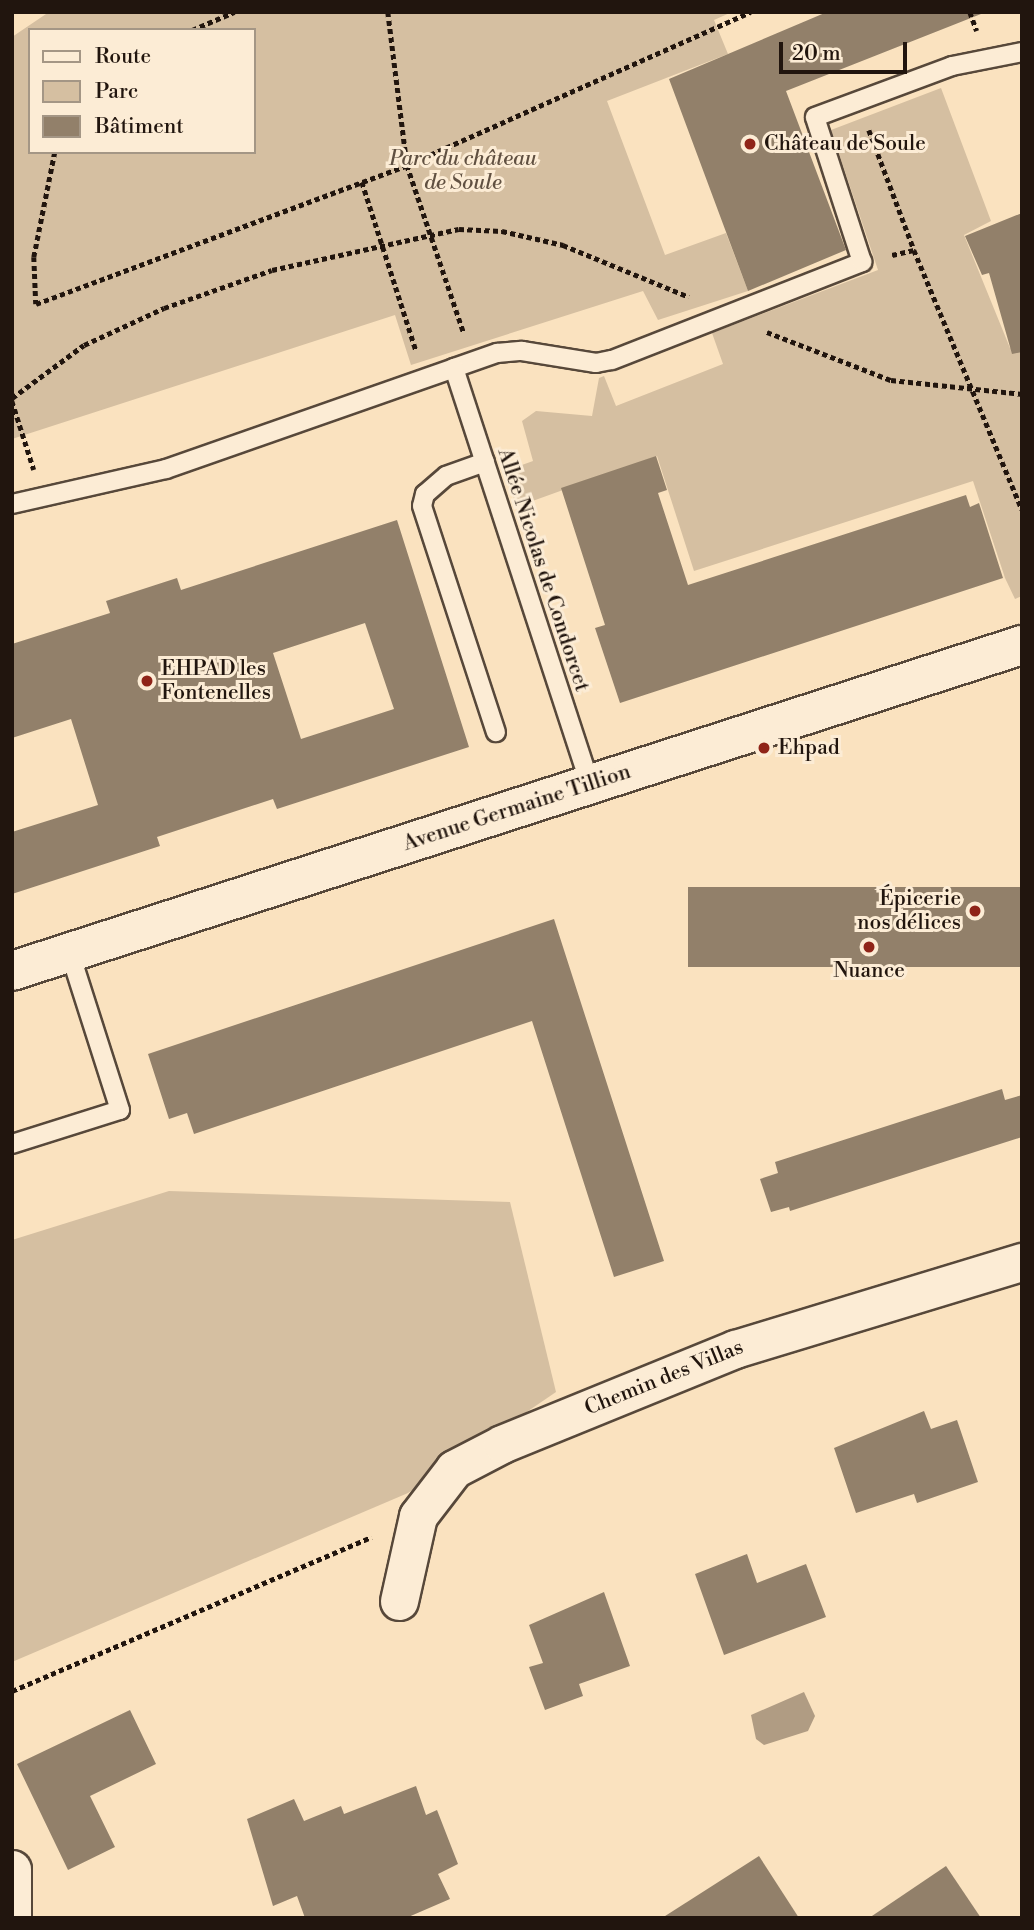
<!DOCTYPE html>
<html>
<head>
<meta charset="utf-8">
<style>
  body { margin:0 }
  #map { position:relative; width:1034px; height:1930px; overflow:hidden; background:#fae2bf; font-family:"Libre Bodoni",serif }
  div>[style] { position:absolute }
  .green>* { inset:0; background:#d5bfa1 }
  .water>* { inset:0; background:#b09c83 }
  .building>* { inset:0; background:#92806a; transform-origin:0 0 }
  .path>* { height:4.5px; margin-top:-2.25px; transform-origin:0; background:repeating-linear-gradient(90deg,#21150e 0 5px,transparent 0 8.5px) }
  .roads { filter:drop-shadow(2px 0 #57483a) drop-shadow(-2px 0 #57483a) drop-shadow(0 2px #57483a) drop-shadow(0 -2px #57483a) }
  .lane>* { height:18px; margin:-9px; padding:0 9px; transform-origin:9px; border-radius:9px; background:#fcecd5 }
  .street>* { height:37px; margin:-18.5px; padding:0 18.5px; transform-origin:18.5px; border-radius:18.5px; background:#fcecd5 }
  .secondary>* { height:38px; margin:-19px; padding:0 19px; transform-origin:19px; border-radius:19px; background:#fcecd5 }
  .dots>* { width:19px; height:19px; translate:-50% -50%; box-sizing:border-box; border:4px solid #fcecd5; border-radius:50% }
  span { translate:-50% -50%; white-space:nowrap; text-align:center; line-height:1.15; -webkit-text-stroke:6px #fcecd5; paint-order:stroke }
  .poi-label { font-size:21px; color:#21150e }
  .left { translate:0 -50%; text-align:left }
  .right { translate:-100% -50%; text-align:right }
  .park-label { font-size:21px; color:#605041; font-style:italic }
  .street-label { font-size:21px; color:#21150e }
  .frame { position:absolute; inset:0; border:14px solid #21150e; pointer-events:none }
  .legend { position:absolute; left:28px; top:28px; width:228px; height:126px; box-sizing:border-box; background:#fcecd5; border:2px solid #a49685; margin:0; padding:9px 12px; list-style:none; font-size:21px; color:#21150e }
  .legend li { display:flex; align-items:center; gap:14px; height:35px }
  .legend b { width:35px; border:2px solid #a49685 }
  .scale { position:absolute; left:779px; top:42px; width:128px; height:32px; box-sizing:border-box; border:4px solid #21150e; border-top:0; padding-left:9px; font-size:21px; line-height:24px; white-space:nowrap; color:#21150e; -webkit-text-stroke:5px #fcecd5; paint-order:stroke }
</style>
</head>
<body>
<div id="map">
  <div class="green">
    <i style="clip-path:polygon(evenodd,49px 12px,732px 12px,714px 20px,728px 54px,607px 101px,665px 255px,726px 233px,748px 291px,658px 320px,643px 291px,411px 365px,395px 315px,12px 439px,12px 37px,49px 12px,30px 30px,254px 30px,254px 152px,30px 152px,30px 30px)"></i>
    <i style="clip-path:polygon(941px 88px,991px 221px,964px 235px,1010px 348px,1022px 345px,1022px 596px,1015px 599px,1005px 578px,973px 481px,694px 571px,657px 456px,516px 507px,505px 471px,533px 461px,522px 421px,536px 411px,592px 416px,599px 378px,604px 376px,616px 406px,723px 364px,712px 333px,878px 270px,831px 130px)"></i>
    <i style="clip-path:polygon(169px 1191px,510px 1202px,556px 1392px,408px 1493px,12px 1662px,12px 1240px)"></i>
  </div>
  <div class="water">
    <i style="clip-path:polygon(804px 1692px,815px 1716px,808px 1731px,764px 1745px,756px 1739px,751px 1715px)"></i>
  </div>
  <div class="building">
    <i style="clip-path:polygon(827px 12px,981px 14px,786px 91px,846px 250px,748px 291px,669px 79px)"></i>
    <i style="clip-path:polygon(1022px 213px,1022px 352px,1012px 354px,989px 273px,982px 275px,965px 236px)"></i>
    <i style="clip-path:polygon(656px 456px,667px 490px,658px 493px,688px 585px,966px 495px,970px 507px,979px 503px,1003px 578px,620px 703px,595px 628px,605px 625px,561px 488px)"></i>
    <i style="clip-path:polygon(evenodd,397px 520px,469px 747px,277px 809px,273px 799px,157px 837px,160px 846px,12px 894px,12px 832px,98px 805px,71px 719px,12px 738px,12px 644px,110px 613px,106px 601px,177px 578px,181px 590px,397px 520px,365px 623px,394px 709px,301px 739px,273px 653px,365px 623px)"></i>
    <i style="left:1022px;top:887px;width:80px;height:334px;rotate:90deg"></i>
    <i style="clip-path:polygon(554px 919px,664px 1261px,614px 1277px,532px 1021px,194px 1134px,187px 1113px,169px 1119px,148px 1054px)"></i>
    <i style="clip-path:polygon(1002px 1089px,1005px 1100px,1022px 1095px,1022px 1137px,790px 1211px,789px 1207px,771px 1212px,760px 1179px,778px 1173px,775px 1162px)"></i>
    <i style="clip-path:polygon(924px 1411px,931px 1429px,957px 1420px,978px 1482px,917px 1503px,914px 1494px,856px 1513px,834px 1448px)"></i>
    <i style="clip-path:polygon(747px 1554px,757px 1583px,806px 1564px,826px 1617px,724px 1655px,695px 1574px)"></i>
    <i style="clip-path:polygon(604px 1592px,630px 1666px,579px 1684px,583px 1696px,545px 1710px,529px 1667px,543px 1663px,529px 1625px)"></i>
    <i style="clip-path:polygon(130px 1710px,156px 1764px,90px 1796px,115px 1847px,68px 1870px,17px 1764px)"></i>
    <i style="clip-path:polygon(416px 1786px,426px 1815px,437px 1810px,458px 1864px,438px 1874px,450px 1899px,406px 1918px,305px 1918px,297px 1896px,273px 1906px,247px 1819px,294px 1799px,304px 1821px,341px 1806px,344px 1814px)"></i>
    <i style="clip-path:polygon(759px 1856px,799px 1918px,662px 1918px)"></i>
    <i style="clip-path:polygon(946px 1866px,981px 1918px,869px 1918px)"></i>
  </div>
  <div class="path">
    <i style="left:388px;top:12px;width:154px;rotate:82.9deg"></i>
    <i style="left:407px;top:165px;width:177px;rotate:71.3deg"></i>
    <i style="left:970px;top:12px;width:20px;rotate:70deg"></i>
    <i style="left:192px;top:30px;width:46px;rotate:-23.2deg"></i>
    <i style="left:869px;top:130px;width:128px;rotate:69.4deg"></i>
    <i style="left:55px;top:152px;width:107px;rotate:101.3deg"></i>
    <i style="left:34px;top:257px;width:47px;rotate:87.6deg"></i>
    <i style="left:36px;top:304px;width:396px;rotate:-20.5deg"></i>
    <i style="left:407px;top:165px;width:376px;rotate:-24deg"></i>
    <i style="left:362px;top:182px;width:176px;rotate:72.2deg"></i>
    <i style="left:892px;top:255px;width:23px;rotate:-13deg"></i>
    <i style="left:914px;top:250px;width:281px;rotate:67.4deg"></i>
    <i style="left:767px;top:332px;width:133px;rotate:21.2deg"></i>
    <i style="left:891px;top:380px;width:132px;rotate:6.1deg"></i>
    <i style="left:12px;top:398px;width:89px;rotate:-36.4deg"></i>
    <i style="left:84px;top:345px;width:88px;rotate:-24.8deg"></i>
    <i style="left:164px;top:308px;width:114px;rotate:-19.4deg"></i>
    <i style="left:272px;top:270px;width:191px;rotate:-12.4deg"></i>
    <i style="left:459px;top:229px;width:43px;rotate:2.7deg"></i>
    <i style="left:502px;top:231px;width:63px;rotate:12.9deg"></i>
    <i style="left:563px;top:245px;width:136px;rotate:22.4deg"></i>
    <i style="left:12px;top:401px;width:72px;rotate:72.3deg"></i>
    <i style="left:12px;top:1691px;width:391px;rotate:-23.2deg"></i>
  </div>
  <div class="roads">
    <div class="lane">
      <i style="left:454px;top:368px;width:46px;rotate:-19.2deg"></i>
      <i style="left:497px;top:353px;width:25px;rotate:-5deg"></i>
      <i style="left:522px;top:351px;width:75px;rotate:9.2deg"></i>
      <i style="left:596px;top:363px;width:16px;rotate:-11deg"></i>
      <i style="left:612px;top:360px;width:269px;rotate:-21.4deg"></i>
      <i style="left:862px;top:262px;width:152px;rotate:-108deg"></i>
      <i style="left:815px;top:117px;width:146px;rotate:-20.4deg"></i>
      <i style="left:952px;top:66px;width:71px;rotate:-11.3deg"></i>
      <i style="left:485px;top:462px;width:41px;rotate:160.3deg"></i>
      <i style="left:446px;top:476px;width:28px;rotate:139deg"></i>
      <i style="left:425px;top:494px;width:12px;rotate:104deg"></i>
      <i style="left:422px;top:506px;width:238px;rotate:71.9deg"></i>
      <i style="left:12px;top:504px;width:158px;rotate:-12.8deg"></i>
      <i style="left:166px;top:469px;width:305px;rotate:-19.3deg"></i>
      <i style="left:454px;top:368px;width:439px;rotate:71.9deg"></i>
      <i style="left:12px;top:1144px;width:113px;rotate:-17.5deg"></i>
      <i style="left:120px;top:1110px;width:165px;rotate:-107.7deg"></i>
    </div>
    <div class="street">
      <i style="left:399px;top:1601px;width:87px;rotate:-77.4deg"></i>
      <i style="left:418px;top:1516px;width:59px;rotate:-52.5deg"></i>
      <i style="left:454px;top:1469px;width:54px;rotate:-27.5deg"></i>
      <i style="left:502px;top:1444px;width:252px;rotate:-22.2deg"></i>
      <i style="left:735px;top:1349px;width:300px;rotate:-16.9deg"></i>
      <i style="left:12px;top:1869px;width:47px;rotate:90deg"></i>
    </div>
    <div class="secondary">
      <i style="left:12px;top:971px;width:1061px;rotate:-17.89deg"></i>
    </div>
  </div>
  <div class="dots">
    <i style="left:750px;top:144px;background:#8f2418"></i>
    <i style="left:147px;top:681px;background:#8f2418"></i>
    <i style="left:764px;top:748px;background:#8f2418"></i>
    <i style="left:975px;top:911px;background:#8f2418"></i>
    <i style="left:869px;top:947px;background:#8f2418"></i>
  </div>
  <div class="poi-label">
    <span class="left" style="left:764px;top:144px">Château de Soule</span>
    <span class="left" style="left:161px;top:681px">EHPAD les<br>Fontenelles</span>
    <span class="left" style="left:778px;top:748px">Ehpad</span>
    <span class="right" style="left:961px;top:911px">Épicerie<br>nos délices</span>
    <span style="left:869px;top:971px">Nuance</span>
  </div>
  <div class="park-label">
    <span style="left:463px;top:171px">Parc du château<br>de Soule</span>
  </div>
  <div class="street-label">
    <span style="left:543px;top:570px;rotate:72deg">Allée Nicolas de Condorcet</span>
    <span style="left:517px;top:808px;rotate:-18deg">Avenue Germaine Tillion</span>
    <span style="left:664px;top:1378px;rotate:-22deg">Chemin des Villas</span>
  </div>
  <div class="frame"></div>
  <ul class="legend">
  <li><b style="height:9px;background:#fcecd5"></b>Route</li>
  <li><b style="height:19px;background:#d5bfa1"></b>Parc</li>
  <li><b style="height:19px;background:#92806a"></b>Bâtiment</li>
  </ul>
  <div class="scale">20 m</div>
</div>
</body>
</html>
